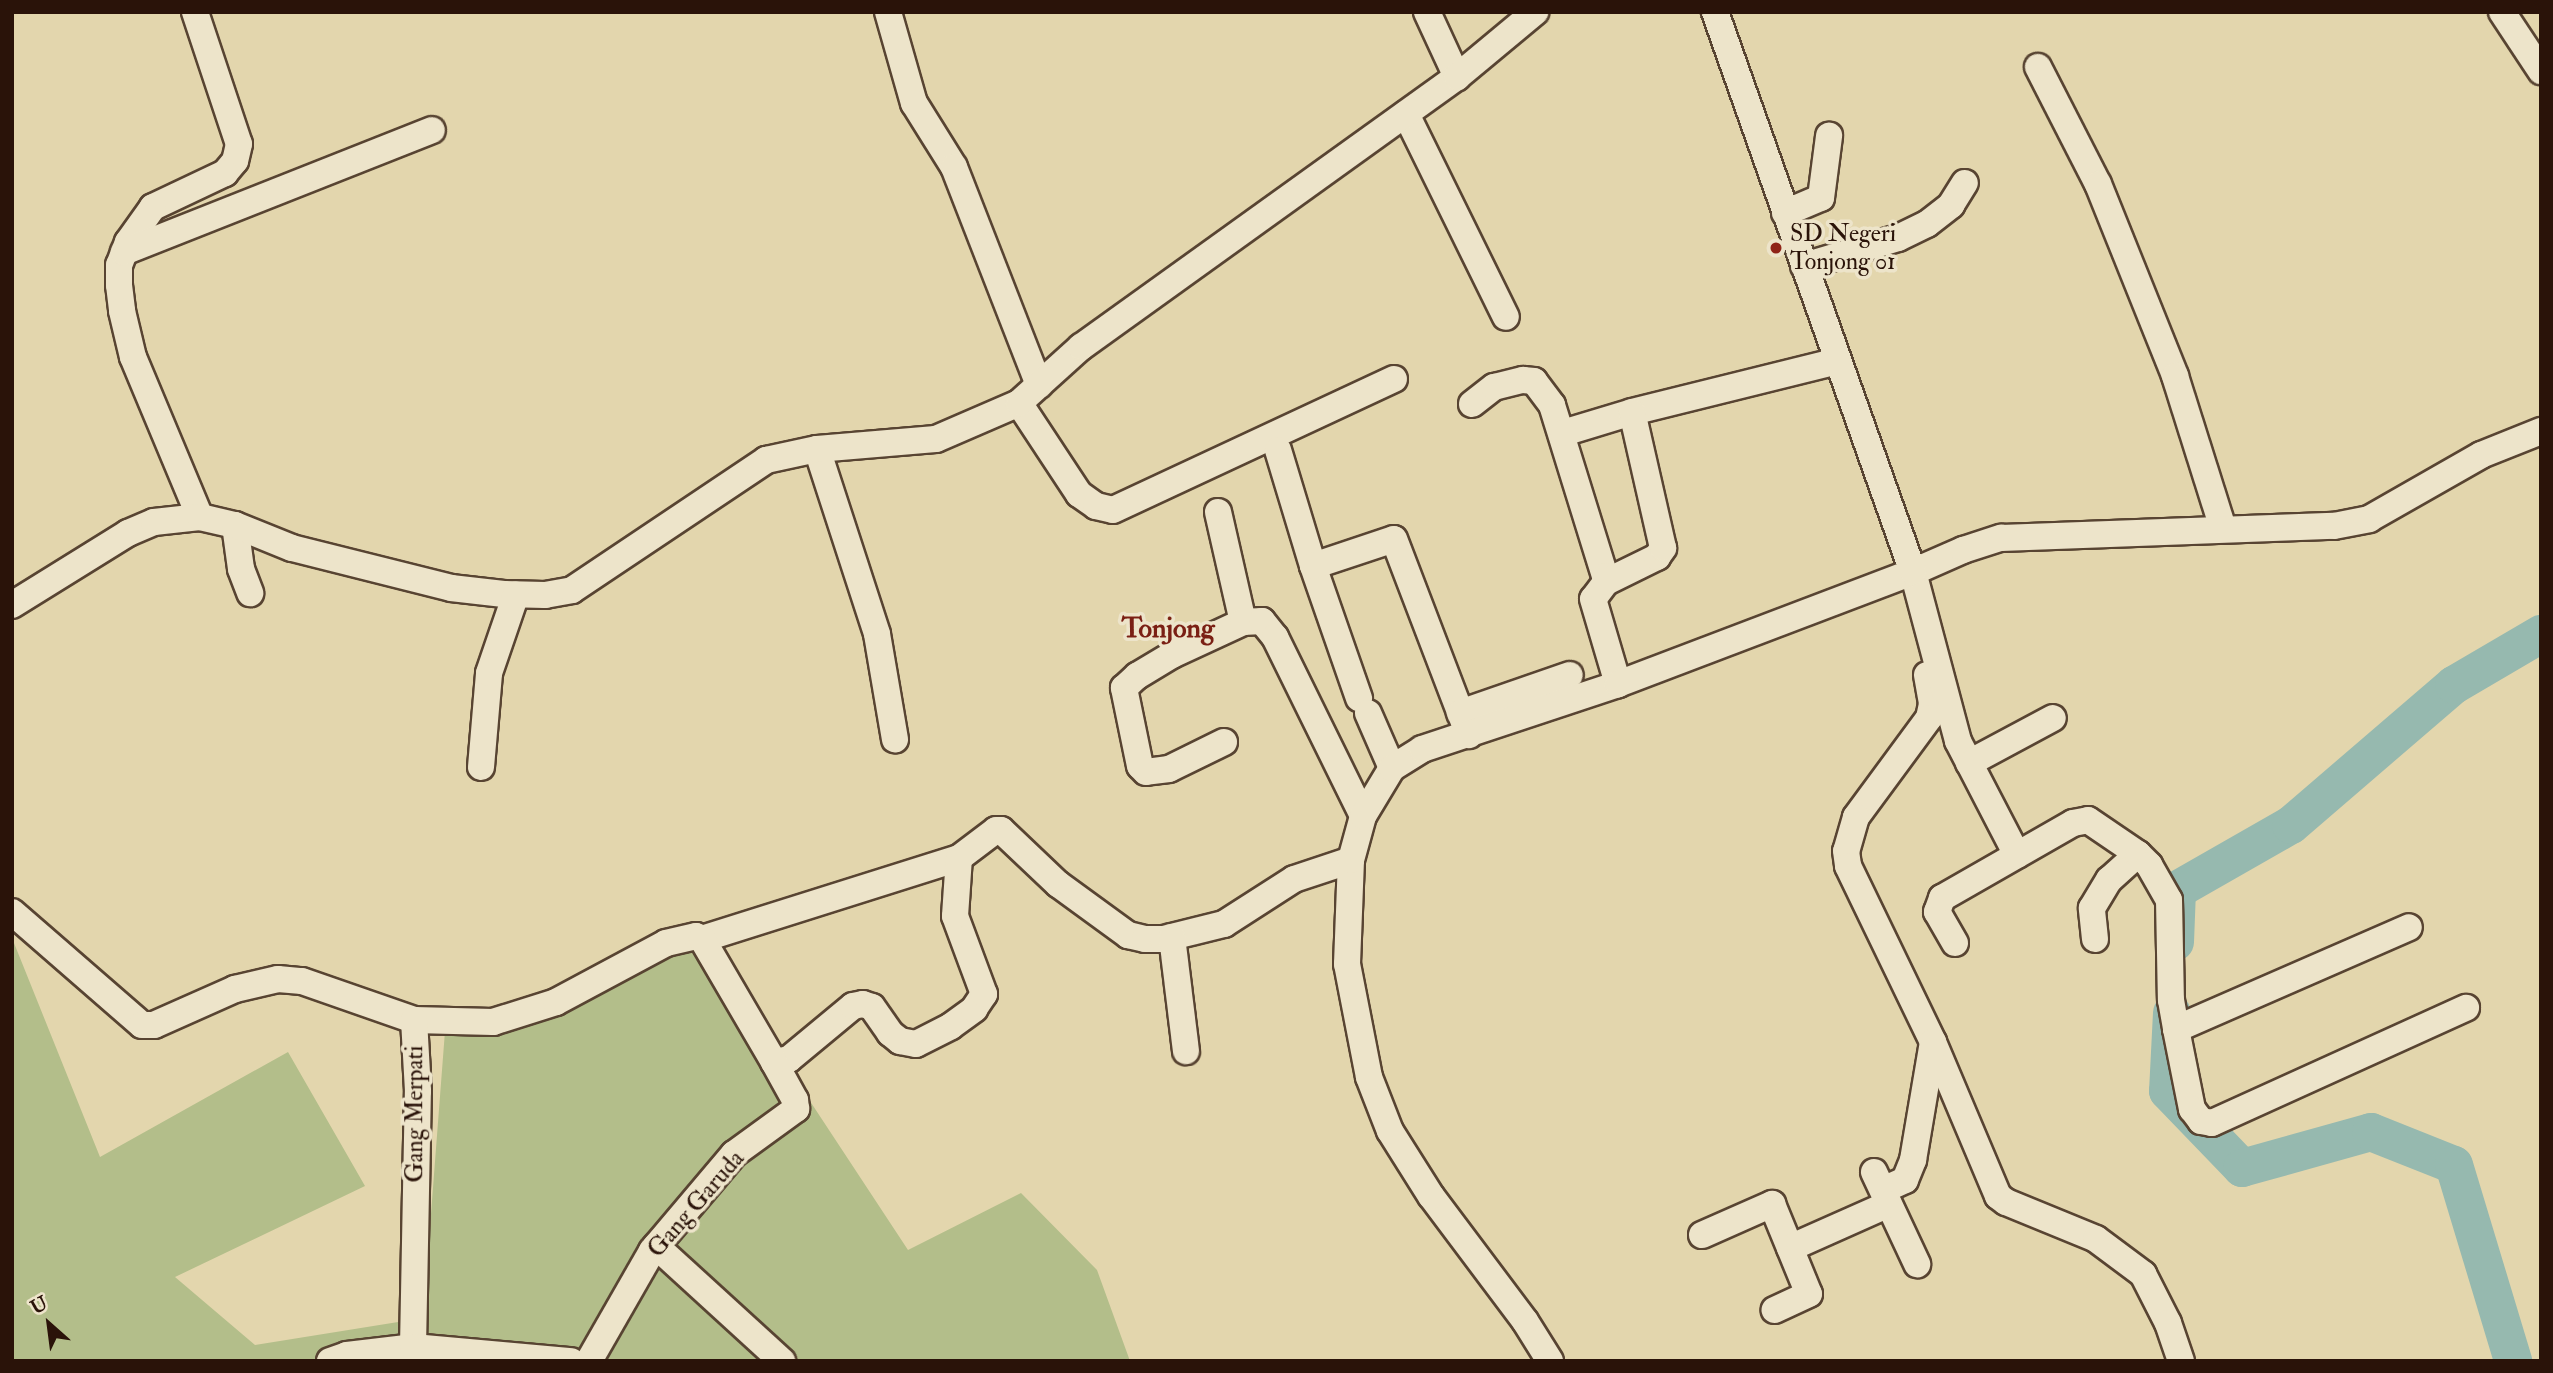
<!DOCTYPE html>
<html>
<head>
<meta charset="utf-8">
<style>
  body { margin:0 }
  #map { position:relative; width:2553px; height:1373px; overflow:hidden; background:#e3d6ad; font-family:"IM FELL Double Pica",serif }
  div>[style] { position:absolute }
  .green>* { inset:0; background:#b3be8a }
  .river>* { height:38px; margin:-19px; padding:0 19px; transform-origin:19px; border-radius:19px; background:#96b9af }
  .roads { filter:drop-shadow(2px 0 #584432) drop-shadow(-2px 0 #584432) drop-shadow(0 2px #584432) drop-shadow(0 -2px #584432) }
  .minor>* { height:26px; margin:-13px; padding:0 13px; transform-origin:13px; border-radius:13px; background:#ede4ca }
  .dots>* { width:19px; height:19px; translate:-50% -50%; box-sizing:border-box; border:4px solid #ede4ca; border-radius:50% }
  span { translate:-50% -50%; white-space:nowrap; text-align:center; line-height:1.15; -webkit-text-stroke:7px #ede4ca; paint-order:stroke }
  .poi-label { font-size:24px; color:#2a1309 }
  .left { translate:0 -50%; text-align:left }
  .street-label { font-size:24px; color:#2a1309 }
  .quarter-label { font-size:28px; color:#7a1f14; font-weight:700 }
  .frame { position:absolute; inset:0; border:14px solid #2a1309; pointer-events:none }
  .north { position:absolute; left:14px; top:1289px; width:70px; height:70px; -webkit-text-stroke:5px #ede4ca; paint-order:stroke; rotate:332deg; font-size:19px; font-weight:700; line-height:28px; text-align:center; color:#2a1309 }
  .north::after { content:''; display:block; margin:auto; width:24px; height:32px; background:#2a1309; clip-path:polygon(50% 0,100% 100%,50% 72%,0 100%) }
</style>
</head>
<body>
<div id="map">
  <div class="green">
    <i style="clip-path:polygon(12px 938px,100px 1157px,288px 1052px,365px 1186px,175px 1277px,255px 1345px,423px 1318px,445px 1031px,704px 940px,908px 1250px,1021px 1193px,1097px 1270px,1130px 1361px,12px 1361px)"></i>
  </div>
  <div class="river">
    <i style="left:2175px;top:942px;width:52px;rotate:-87.8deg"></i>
    <i style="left:2177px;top:890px;width:131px;rotate:-29.7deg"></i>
    <i style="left:2291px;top:825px;width:215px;rotate:-40.7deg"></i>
    <i style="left:2454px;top:685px;width:101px;rotate:-30.4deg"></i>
    <i style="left:2172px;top:1013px;width:78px;rotate:92.9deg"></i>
    <i style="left:2168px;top:1091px;width:107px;rotate:46.1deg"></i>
    <i style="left:2242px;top:1168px;width:134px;rotate:-15.6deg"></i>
    <i style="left:2371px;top:1132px;width:89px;rotate:21.7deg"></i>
    <i style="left:2454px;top:1165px;width:205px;rotate:73.2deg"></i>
  </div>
  <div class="roads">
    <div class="minor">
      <i style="left:195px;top:12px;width:139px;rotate:71.6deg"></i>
      <i style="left:239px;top:144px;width:17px;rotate:103deg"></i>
      <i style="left:235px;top:161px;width:16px;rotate:130deg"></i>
      <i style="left:225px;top:173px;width:80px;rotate:154.7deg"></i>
      <i style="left:153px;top:207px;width:43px;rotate:125.5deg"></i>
      <i style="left:128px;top:242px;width:25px;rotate:111deg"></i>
      <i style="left:119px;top:265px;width:20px;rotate:90deg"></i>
      <i style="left:119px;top:285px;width:26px;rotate:83deg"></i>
      <i style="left:122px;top:311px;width:47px;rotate:76.6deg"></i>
      <i style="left:133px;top:357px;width:173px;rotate:67.3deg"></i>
      <i style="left:888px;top:12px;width:95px;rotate:74.1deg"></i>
      <i style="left:914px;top:103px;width:75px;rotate:58deg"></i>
      <i style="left:954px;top:167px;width:234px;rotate:68.7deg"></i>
      <i style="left:1427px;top:12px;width:72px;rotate:65.2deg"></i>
      <i style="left:2502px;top:12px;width:71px;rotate:56.5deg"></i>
      <i style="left:2038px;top:67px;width:131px;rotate:62.9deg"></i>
      <i style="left:2098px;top:184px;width:207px;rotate:68.1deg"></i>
      <i style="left:2175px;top:376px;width:159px;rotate:72.5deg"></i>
      <i style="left:1406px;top:114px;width:226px;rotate:63.8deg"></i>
      <i style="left:1785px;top:213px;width:39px;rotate:-23deg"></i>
      <i style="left:1821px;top:198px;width:63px;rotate:-82.6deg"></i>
      <i style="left:124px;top:252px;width:331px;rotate:-21.6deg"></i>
      <i style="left:1804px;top:266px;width:98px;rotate:-16.6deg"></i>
      <i style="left:1898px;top:238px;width:32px;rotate:-26deg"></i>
      <i style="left:1927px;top:224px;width:31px;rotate:-38deg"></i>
      <i style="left:1951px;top:205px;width:26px;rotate:-58deg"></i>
      <i style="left:1019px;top:403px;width:109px;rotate:56.6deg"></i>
      <i style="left:1079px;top:494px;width:21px;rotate:35deg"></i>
      <i style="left:1096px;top:506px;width:17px;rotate:13deg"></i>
      <i style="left:1113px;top:510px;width:310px;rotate:-25deg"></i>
      <i style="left:1472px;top:404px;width:28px;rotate:-38deg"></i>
      <i style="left:1494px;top:387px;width:30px;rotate:-14deg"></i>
      <i style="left:1523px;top:380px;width:11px;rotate:5deg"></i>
      <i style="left:1534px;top:381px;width:30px;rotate:53deg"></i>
      <i style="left:1552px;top:405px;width:179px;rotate:72.8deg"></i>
      <i style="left:1605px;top:576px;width:6px;rotate:81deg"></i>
      <i style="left:1606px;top:582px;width:21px;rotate:127deg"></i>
      <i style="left:1593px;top:599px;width:89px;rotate:73.6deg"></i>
      <i style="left:1563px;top:433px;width:72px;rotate:-16.9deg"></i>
      <i style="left:1632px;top:412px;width:212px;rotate:-13.9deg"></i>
      <i style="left:817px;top:449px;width:194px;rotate:72deg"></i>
      <i style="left:877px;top:634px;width:107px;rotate:80.3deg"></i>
      <i style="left:1278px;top:450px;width:121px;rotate:73.2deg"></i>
      <i style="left:1313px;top:566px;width:140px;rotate:70.8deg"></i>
      <i style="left:1218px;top:512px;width:113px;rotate:77.2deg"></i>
      <i style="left:235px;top:525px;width:44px;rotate:82.2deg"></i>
      <i style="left:241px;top:569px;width:26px;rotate:69deg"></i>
      <i style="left:1313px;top:566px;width:85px;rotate:-18.4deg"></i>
      <i style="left:1394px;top:539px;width:210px;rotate:69.1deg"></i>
      <i style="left:1606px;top:582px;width:57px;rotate:-26.1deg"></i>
      <i style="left:1657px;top:557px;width:11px;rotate:-56deg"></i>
      <i style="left:1663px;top:548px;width:139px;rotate:-102.8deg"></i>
      <i style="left:12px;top:605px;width:137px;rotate:-31.8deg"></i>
      <i style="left:128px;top:533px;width:28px;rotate:-23deg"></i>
      <i style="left:154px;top:522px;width:46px;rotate:-6.2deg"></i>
      <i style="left:200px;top:517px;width:36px;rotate:13deg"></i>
      <i style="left:235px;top:525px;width:61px;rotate:22deg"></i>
      <i style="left:292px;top:548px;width:164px;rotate:14.1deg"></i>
      <i style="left:451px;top:588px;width:53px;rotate:6.5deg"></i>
      <i style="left:504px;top:594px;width:41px;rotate:1.4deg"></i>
      <i style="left:545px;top:595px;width:27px;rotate:-10deg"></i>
      <i style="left:572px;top:590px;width:234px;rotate:-33.8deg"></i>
      <i style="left:766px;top:460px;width:52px;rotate:-12.2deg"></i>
      <i style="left:817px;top:449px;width:119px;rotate:-4.8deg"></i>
      <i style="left:936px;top:439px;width:90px;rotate:-23.4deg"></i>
      <i style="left:1019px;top:403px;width:84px;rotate:-42.1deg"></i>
      <i style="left:1081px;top:347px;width:463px;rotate:-35.7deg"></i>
      <i style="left:1457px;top:77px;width:102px;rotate:-39.8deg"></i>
      <i style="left:1927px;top:675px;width:29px;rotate:80deg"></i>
      <i style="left:1932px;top:704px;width:14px;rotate:102deg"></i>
      <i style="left:1929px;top:718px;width:123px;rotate:126.4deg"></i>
      <i style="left:1856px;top:817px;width:35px;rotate:106deg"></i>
      <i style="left:1846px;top:851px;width:15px;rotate:82deg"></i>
      <i style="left:1848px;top:866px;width:195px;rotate:64.2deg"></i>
      <i style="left:1933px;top:1042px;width:167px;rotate:67.1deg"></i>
      <i style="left:1998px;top:1196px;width:10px;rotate:37deg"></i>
      <i style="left:2006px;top:1202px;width:97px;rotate:22.3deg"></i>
      <i style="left:2096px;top:1239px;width:59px;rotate:36.7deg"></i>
      <i style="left:2143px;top:1274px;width:55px;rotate:63deg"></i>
      <i style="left:2168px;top:1323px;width:40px;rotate:71.1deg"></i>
      <i style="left:1368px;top:713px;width:60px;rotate:66.4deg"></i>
      <i style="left:1460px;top:713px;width:116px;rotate:-19.1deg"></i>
      <i style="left:1224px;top:742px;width:61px;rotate:153.9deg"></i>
      <i style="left:1169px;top:769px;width:23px;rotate:173deg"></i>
      <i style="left:1146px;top:772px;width:8px;rotate:-135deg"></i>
      <i style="left:1140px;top:766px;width:80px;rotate:-101.6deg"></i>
      <i style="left:1124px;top:688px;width:18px;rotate:-43deg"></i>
      <i style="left:1137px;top:676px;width:41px;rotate:-31deg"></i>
      <i style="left:1172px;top:655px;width:78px;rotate:-24.9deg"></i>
      <i style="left:1243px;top:622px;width:19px;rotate:-3deg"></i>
      <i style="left:1262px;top:621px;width:21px;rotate:51deg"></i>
      <i style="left:1275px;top:637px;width:199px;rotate:63.8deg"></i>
      <i style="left:1969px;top:763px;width:95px;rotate:-28.2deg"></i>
      <i style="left:481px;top:767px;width:94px;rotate:-85.1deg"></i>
      <i style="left:489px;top:673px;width:83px;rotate:-71.1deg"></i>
      <i style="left:2017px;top:855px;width:128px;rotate:-117.4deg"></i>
      <i style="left:1958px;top:741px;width:175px;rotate:-104.9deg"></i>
      <i style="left:1913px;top:572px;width:55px;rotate:-23.7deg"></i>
      <i style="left:1963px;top:550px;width:40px;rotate:-18deg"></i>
      <i style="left:2001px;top:538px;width:333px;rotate:-2.1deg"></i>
      <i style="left:2334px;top:526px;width:36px;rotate:-11deg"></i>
      <i style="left:2369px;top:519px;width:129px;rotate:-29.7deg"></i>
      <i style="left:2481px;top:455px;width:65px;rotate:-21.8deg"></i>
      <i style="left:12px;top:912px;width:172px;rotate:41deg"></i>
      <i style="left:142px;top:1025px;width:12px"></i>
      <i style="left:154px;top:1025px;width:89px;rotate:-24deg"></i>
      <i style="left:235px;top:989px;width:44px;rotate:-13.1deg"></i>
      <i style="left:278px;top:979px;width:24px;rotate:5deg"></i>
      <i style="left:302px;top:981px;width:119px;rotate:19.2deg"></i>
      <i style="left:414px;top:1020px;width:79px;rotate:1.5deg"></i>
      <i style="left:493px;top:1022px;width:66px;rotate:-17.6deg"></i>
      <i style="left:556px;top:1002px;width:125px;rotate:-28.2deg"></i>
      <i style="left:666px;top:943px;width:31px;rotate:-13deg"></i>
      <i style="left:696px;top:936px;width:7px;rotate:27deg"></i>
      <i style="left:702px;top:939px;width:269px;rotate:-17.5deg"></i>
      <i style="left:959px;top:858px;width:46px;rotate:-37.1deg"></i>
      <i style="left:996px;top:830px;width:5px"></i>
      <i style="left:1001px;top:830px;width:79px;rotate:43.5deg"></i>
      <i style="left:1058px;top:884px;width:87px;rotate:36.1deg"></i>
      <i style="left:1128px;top:935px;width:17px;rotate:13deg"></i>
      <i style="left:1145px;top:939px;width:18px"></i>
      <i style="left:1163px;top:939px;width:63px;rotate:-13.8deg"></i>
      <i style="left:1224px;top:924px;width:83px;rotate:-32.7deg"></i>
      <i style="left:1294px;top:879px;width:60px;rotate:-18.4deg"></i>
      <i style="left:1172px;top:937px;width:115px;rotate:83deg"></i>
      <i style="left:2095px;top:939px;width:31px;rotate:-96deg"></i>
      <i style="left:2092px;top:908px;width:33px;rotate:-59deg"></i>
      <i style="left:2109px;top:880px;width:39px;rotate:-42deg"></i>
      <i style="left:1955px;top:943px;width:36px;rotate:-120deg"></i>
      <i style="left:1937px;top:912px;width:15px;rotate:-70deg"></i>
      <i style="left:1942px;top:898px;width:151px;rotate:-29.8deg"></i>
      <i style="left:2073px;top:823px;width:15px;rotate:-11deg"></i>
      <i style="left:2088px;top:820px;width:60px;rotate:34.2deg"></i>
      <i style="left:2138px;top:854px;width:16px;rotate:45deg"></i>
      <i style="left:2149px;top:865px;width:40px;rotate:60.3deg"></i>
      <i style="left:2169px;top:900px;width:100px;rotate:88.9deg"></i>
      <i style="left:2171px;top:1000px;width:29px;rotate:80deg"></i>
      <i style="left:2176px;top:1029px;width:82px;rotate:78.7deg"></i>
      <i style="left:2192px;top:1109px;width:15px;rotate:53deg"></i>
      <i style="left:2201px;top:1121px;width:11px;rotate:10deg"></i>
      <i style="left:2212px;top:1123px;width:279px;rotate:-24.4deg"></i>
      <i style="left:2176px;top:1029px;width:254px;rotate:-23.6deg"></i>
      <i style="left:774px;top:1062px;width:15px;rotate:-11deg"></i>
      <i style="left:789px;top:1059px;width:83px;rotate:-39.6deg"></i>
      <i style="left:853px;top:1006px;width:10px;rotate:-11deg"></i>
      <i style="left:863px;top:1004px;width:9px;rotate:18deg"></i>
      <i style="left:872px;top:1007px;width:32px;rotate:55deg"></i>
      <i style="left:890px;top:1033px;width:13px;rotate:39deg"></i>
      <i style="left:900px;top:1041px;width:16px;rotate:11deg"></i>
      <i style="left:916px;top:1044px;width:39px;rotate:-27deg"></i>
      <i style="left:951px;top:1026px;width:29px;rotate:-36deg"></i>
      <i style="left:974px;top:1009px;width:18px;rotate:-56deg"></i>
      <i style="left:984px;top:994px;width:83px;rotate:-110.4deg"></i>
      <i style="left:955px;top:916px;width:58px;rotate:-86.1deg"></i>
      <i style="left:1874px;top:1172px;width:102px;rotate:64.9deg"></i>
      <i style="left:1883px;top:1190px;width:24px;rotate:-24deg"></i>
      <i style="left:1905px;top:1180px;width:22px;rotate:-68deg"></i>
      <i style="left:1913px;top:1160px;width:120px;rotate:-80.4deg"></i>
      <i style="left:1702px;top:1235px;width:77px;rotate:-23.9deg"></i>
      <i style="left:1772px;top:1204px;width:97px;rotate:67.7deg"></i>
      <i style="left:1809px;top:1294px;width:38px;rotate:155deg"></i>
      <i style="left:656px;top:1246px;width:171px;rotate:42.4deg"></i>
      <i style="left:1790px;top:1248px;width:108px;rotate:-24deg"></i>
      <i style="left:413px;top:1347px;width:256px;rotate:-88.9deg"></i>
      <i style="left:418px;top:1091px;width:71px;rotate:-93.2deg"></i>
      <i style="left:330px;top:1361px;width:18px;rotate:-19deg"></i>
      <i style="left:347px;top:1355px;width:66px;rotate:-6.9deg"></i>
      <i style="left:413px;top:1347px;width:159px;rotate:5.1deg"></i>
      <i style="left:589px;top:1361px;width:127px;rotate:-60.2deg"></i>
      <i style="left:652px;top:1251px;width:127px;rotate:-49.8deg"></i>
      <i style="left:734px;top:1154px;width:77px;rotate:-36deg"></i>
      <i style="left:796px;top:1109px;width:9px;rotate:-96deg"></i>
      <i style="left:795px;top:1100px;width:43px;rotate:-118.9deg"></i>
      <i style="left:774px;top:1062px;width:143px;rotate:-120.3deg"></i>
      <i style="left:1550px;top:1361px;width:47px;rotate:-122deg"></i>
      <i style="left:1525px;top:1321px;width:156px;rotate:-126.9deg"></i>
      <i style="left:1431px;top:1196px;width:77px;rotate:-122.2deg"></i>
      <i style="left:1390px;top:1131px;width:58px;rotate:-111.3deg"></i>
      <i style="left:1369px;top:1077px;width:115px;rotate:-101deg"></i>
      <i style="left:1347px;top:964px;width:104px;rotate:-87.8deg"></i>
      <i style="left:1351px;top:860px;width:46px;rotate:-74.7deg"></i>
      <i style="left:1363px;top:816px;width:56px;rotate:-58.9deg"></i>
      <i style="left:1392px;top:768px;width:36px;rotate:-32deg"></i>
      <i style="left:1422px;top:749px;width:206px;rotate:-18.3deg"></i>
      <i style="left:1618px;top:684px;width:316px;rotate:-20.8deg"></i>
      <i style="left:1913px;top:572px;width:594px;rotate:-109.47deg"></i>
    </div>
  </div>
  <div class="dots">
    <i style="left:1776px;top:248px;background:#8f2418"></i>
  </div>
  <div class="poi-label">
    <span class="left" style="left:1790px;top:248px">SD Negeri<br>Tonjong 01</span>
  </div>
  <div class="street-label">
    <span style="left:415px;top:1114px;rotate:-90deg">Gang Merpati</span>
    <span style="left:696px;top:1204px;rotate:-49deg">Gang Garuda</span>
  </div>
  <div class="quarter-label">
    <span style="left:1168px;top:629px">Tonjong</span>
  </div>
  <div class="frame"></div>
  <div class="north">U</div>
</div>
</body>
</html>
